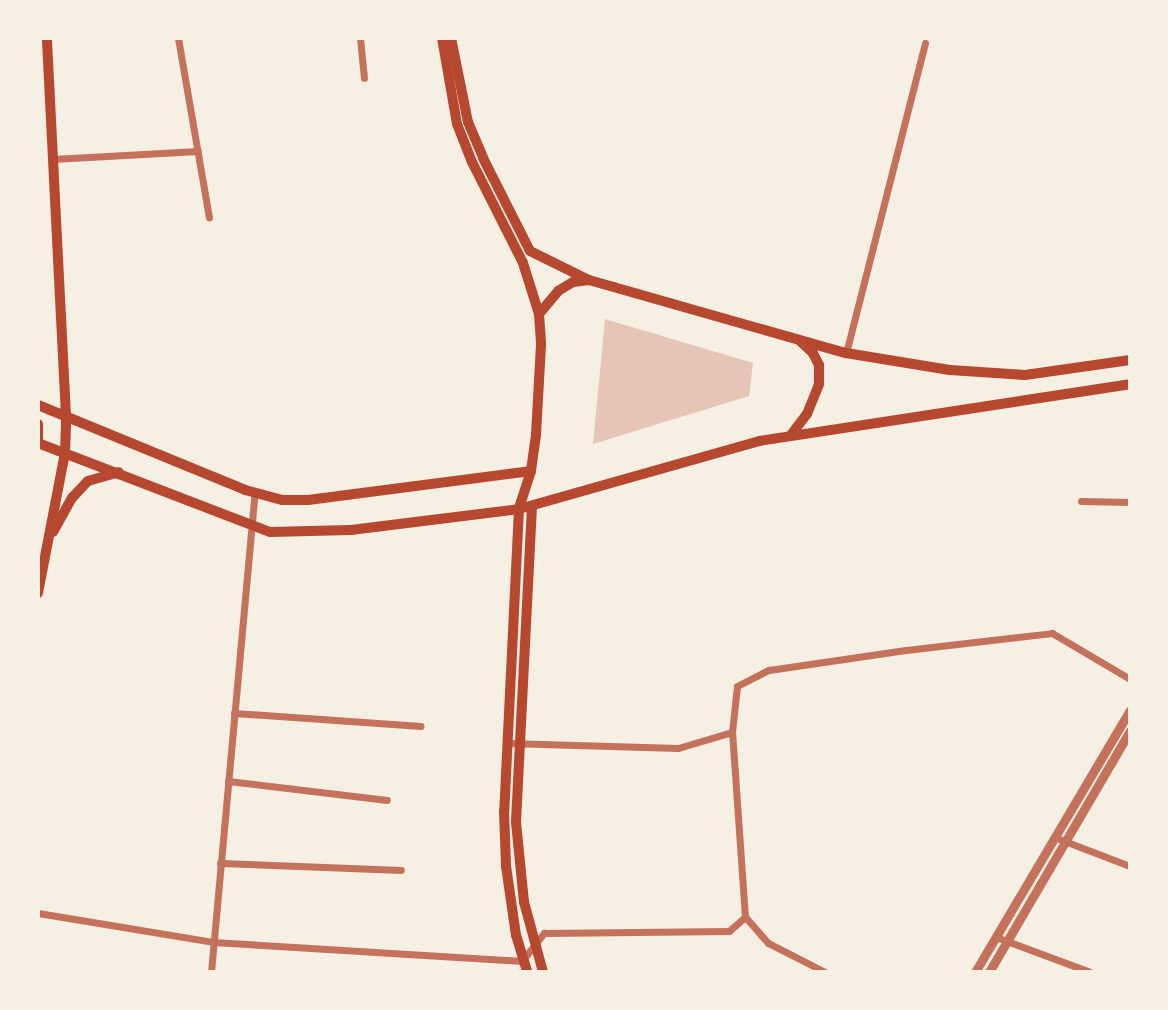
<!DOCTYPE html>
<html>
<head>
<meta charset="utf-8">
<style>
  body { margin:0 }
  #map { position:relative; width:1168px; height:1010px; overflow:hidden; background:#f6efe4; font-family:Karla,sans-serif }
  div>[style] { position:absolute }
  .building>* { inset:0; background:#e6c5b7 }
  .minor>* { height:7px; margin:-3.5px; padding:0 3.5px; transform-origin:3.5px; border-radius:3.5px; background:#c5725c }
  .tertiary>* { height:9px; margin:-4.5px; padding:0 4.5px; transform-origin:4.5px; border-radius:4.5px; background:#c5725c }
  .secondary>* { height:10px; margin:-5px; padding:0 5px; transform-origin:5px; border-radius:5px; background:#b5482f }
  .primary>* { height:10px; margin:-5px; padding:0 5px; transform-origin:5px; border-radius:5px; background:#b5482f }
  span { translate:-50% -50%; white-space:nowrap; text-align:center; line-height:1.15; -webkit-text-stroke:7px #f6efe4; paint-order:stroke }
  .frame { position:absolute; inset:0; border:40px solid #f6efe4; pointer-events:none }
</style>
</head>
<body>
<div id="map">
  <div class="building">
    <i style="clip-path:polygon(605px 319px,753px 363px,749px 396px,593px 444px)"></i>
  </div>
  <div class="minor">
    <i style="left:178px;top:38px;width:182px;rotate:80.2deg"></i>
    <i style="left:360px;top:38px;width:40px;rotate:84.3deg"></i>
    <i style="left:53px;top:159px;width:145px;rotate:-3.2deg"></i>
    <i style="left:846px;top:353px;width:320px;rotate:-75.7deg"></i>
    <i style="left:1081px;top:501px;width:49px;rotate:1.2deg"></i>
    <i style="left:234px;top:713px;width:187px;rotate:4deg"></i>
    <i style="left:507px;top:743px;width:171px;rotate:1.7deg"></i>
    <i style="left:678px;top:748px;width:56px;rotate:-16.5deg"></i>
    <i style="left:228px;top:781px;width:160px;rotate:6.8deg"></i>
    <i style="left:1054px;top:837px;width:81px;rotate:20.9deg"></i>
    <i style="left:220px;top:863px;width:181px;rotate:2.2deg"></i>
    <i style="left:38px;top:913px;width:177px;rotate:9.4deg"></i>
    <i style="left:213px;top:942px;width:310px;rotate:3.5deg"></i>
    <i style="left:522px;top:961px;width:36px;rotate:-52deg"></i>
    <i style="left:544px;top:933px;width:185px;rotate:-0.6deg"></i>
    <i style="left:729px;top:931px;width:21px;rotate:-41deg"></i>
    <i style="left:996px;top:937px;width:100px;rotate:20.4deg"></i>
    <i style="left:211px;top:972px;width:482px;rotate:-84.8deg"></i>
    <i style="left:825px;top:972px;width:64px;rotate:-153deg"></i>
    <i style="left:768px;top:943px;width:35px;rotate:-131deg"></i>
    <i style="left:745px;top:917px;width:185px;rotate:-94deg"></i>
    <i style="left:732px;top:732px;width:46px;rotate:-83.8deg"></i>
    <i style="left:737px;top:686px;width:36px;rotate:-27deg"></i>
    <i style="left:769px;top:670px;width:138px;rotate:-8.3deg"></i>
    <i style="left:906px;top:650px;width:147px;rotate:-6.6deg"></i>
    <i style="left:1052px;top:633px;width:91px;rotate:30.5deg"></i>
  </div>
  <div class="tertiary">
    <i style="left:975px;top:972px;width:304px;rotate:-59.4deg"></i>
    <i style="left:989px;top:972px;width:279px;rotate:-59.7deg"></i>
  </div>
  <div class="secondary">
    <i style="left:442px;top:38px;width:87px;rotate:80.1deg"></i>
    <i style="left:457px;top:124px;width:41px;rotate:68.5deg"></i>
    <i style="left:472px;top:162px;width:113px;rotate:63.2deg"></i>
    <i style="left:523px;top:263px;width:53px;rotate:72.6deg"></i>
    <i style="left:539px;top:314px;width:31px;rotate:86deg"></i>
    <i style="left:541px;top:345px;width:90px;rotate:93.2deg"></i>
    <i style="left:536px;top:435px;width:36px;rotate:98deg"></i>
    <i style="left:531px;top:471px;width:40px;rotate:108deg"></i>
    <i style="left:519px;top:509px;width:302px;rotate:92.8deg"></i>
    <i style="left:504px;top:811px;width:55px;rotate:87.9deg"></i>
    <i style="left:506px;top:866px;width:70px;rotate:81.8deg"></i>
    <i style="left:516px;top:935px;width:39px;rotate:73deg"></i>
    <i style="left:451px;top:38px;width:86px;rotate:78.6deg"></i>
    <i style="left:468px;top:122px;width:39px;rotate:67deg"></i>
    <i style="left:483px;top:158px;width:104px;rotate:63.2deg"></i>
    <i style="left:530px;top:251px;width:66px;rotate:26.2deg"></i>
    <i style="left:539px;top:314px;width:30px;rotate:-50deg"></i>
    <i style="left:558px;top:291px;width:17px;rotate:-31deg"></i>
    <i style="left:573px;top:282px;width:16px;rotate:-7deg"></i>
    <i style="left:589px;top:280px;width:267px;rotate:15.9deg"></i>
    <i style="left:846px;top:353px;width:105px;rotate:9.3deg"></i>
    <i style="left:950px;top:370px;width:75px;rotate:3.8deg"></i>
    <i style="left:1025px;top:375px;width:106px;rotate:-8.1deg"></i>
    <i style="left:38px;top:405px;width:224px;rotate:22.3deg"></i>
    <i style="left:245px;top:490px;width:39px;rotate:15deg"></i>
    <i style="left:283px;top:500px;width:25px"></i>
    <i style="left:308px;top:500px;width:225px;rotate:-7.4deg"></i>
    <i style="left:791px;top:435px;width:26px;rotate:-53deg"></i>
    <i style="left:807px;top:414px;width:32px;rotate:-68deg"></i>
    <i style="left:819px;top:384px;width:19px;rotate:-90deg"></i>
    <i style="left:819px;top:365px;width:13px;rotate:-117deg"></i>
    <i style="left:813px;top:353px;width:16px;rotate:-137deg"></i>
    <i style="left:38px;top:443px;width:248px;rotate:21deg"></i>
    <i style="left:270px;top:532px;width:81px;rotate:-1.4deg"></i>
    <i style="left:351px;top:530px;width:169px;rotate:-7.1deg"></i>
    <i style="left:519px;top:509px;width:249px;rotate:-15.8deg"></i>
    <i style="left:759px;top:441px;width:375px;rotate:-8.7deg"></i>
    <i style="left:532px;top:506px;width:316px;rotate:92.9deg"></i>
    <i style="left:516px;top:822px;width:80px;rotate:84.3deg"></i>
    <i style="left:524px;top:902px;width:73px;rotate:74.8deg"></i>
  </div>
  <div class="primary">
    <i style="left:38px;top:424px;width:16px;rotate:90deg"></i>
    <i style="left:53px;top:532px;width:39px;rotate:-61deg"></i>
    <i style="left:72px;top:498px;width:23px;rotate:-47deg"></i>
    <i style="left:88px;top:481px;width:32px;rotate:-16deg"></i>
    <i style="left:38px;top:593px;width:143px;rotate:-79.1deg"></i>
    <i style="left:65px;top:453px;width:37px;rotate:-88deg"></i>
    <i style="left:66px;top:416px;width:378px;rotate:-92.9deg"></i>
  </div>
  <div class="frame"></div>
</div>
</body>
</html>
